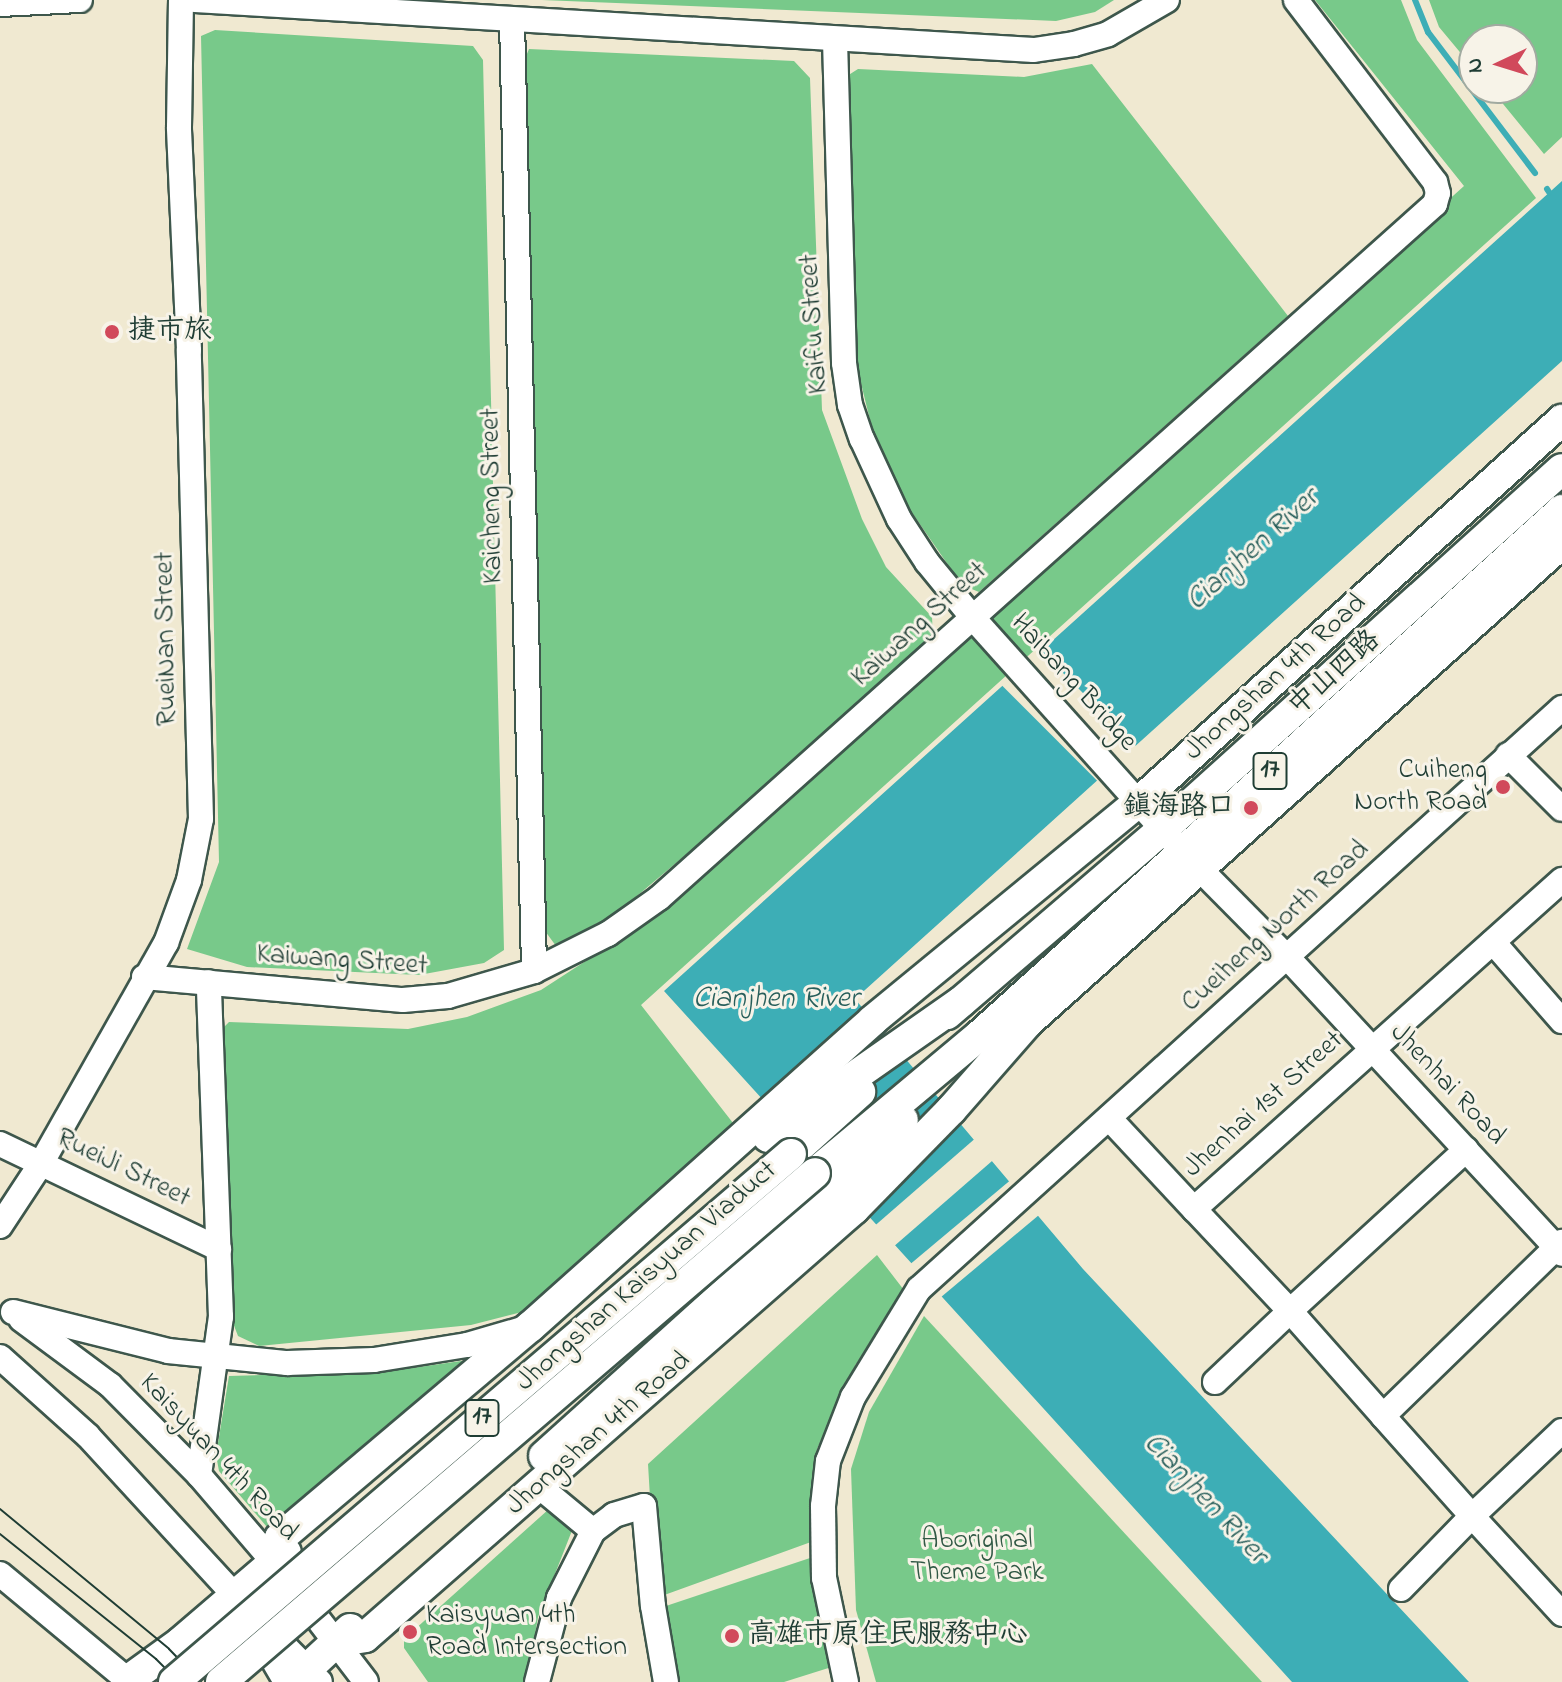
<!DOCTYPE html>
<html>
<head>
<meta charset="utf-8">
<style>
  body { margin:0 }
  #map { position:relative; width:1562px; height:1682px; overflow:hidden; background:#f0e9d1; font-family:"Indie Flower","LXGW WenKai TC",sans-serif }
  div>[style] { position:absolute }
  .green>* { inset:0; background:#78c98a }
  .water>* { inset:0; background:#3daeb6 }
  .pier>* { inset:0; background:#f0e9d1; transform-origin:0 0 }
  .stream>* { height:6px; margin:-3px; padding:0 3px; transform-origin:3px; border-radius:3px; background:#3daeb6 }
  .roads { filter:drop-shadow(2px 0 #3e574c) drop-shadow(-2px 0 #3e574c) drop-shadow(0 2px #3e574c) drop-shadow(0 -2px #3e574c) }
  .minor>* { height:24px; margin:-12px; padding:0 12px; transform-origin:12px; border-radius:12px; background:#fff }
  .major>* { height:30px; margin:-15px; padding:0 15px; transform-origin:15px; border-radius:15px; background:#fff }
  .tram>* { height:2px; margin:-1px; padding:0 1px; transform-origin:1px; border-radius:1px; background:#1f3d34 }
  .bridges { filter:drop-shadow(2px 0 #3e574c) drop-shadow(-2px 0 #3e574c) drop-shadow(0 2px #3e574c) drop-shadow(0 -2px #3e574c) }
  .major-bridge>* { height:30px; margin:-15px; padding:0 15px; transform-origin:15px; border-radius:15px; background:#fff }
  .dots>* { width:22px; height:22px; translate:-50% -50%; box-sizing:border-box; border:4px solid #f7f3e8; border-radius:50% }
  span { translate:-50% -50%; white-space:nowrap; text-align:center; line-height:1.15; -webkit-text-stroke:6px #f7f3e8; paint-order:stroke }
  .shield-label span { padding:2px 6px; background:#f7f3e8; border:2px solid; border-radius:6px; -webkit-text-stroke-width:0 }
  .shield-label { font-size:26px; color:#1f3d34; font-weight:700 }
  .street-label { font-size:28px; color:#1f3d34 }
  .poi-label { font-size:28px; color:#1f3d34 }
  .left { translate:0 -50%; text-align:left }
  .right { translate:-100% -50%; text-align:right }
  .park-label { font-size:28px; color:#315945 }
  .water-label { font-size:30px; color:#285f5b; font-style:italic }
  .north { position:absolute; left:1458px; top:24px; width:80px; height:80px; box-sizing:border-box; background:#f7f3e8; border:2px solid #a1aaa0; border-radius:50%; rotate:266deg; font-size:22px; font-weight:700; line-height:32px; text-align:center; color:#1f3d34 }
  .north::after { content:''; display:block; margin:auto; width:28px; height:36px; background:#d1495b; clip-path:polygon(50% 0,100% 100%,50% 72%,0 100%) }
</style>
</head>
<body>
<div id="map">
  <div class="green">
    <i style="clip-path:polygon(542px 0,1114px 0,1095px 12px,1056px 21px)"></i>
    <i style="clip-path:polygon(1315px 0,1401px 0,1417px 40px,1536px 198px,641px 1005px,733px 1123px,522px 1312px,471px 1325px,259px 1346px,238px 1336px,233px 1323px,223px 1028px,229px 1022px,408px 1029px,467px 1017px,541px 990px,652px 918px,1464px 186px)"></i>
    <i style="clip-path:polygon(1429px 0,1562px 0,1562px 137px,1544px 154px,1490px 88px,1522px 88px,1522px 40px,1474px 40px,1474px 69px,1439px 27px)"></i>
    <i style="clip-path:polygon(215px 30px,473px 46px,483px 60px,504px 950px,484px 963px,419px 975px,247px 967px,187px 949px,219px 862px,201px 36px)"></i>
    <i style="clip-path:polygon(529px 49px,794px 61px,810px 78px,822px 410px,862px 519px,886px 567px,932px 617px,933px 636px,816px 745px,618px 912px,556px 946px,545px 931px,524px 61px)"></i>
    <i style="clip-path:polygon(1092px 64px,1288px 316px,979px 592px,962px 585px,908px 507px,873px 432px,853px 351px,847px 76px,858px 69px,1024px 77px)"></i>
    <i style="clip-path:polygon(877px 1255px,907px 1294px,856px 1364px,817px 1449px,811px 1542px,656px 1598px,648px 1464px)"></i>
    <i style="clip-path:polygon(924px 1316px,1262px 1682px,876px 1682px,856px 1610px,851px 1469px,869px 1412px)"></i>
    <i style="clip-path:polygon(468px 1360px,267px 1527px,219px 1471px,216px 1455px,229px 1376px,384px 1372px)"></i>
    <i style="clip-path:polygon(549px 1509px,573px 1528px,538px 1617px,527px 1682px,428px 1682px,404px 1648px,404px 1639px)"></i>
    <i style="clip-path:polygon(813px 1557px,838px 1665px,784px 1682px,670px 1682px,657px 1609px)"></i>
  </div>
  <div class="water">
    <i style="clip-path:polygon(1562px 181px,1562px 361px,855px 999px,1083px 1269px,1469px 1682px,1292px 1682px,664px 991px)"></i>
  </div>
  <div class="pier">
    <i style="left:1038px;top:648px;width:142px;height:52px;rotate:45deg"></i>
    <i style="left:978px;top:1136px;width:28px;height:141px;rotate:49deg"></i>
    <i style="left:1013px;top:1178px;width:45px;height:139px;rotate:50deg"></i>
  </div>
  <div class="stream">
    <i style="left:1415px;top:0;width:35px;rotate:68deg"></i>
    <i style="left:1428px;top:32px;width:177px;rotate:52.8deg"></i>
    <i style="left:1547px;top:189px;width:4px;rotate:56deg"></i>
  </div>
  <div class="roads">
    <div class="minor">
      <i style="left:195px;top:0;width:840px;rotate:3.41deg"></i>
      <i style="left:1034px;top:50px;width:40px;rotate:-8.5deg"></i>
      <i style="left:1074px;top:44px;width:35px;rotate:-16deg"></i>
      <i style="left:1108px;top:34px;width:68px;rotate:-30deg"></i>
      <i style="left:0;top:4px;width:80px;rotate:-2.9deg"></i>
      <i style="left:512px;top:20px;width:951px;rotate:88.67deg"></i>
      <i style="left:835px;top:40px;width:323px;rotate:88.4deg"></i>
      <i style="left:844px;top:363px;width:42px;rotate:81.9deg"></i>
      <i style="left:850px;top:405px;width:36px;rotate:71deg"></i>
      <i style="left:862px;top:439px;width:88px;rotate:65.2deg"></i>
      <i style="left:899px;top:519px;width:51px;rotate:56.9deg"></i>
      <i style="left:927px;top:562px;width:72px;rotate:50.6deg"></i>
      <i style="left:973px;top:618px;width:313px;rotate:48.1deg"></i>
      <i style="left:1182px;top:851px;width:151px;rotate:45.3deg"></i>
      <i style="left:1288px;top:958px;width:403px;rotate:47.2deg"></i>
      <i style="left:1508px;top:755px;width:76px;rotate:45deg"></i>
      <i style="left:1493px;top:942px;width:105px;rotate:48.9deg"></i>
      <i style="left:144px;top:977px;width:260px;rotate:5.1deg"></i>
      <i style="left:403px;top:1000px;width:45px;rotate:-5.1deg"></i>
      <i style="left:448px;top:996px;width:90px;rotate:-16.2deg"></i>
      <i style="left:534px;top:971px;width:83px;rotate:-26.6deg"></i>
      <i style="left:608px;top:934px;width:62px;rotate:-35.2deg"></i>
      <i style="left:659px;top:898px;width:1041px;rotate:-41.81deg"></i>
      <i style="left:1435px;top:204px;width:11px;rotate:-75deg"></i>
      <i style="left:1438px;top:193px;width:11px;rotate:-105deg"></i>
      <i style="left:1435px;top:182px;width:229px;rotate:-127.4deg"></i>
      <i style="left:1109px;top:1118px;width:125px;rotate:47deg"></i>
      <i style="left:0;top:1144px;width:243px;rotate:25.6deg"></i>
      <i style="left:0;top:1226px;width:77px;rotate:-56.7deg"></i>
      <i style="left:42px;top:1162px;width:252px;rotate:-60.5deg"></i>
      <i style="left:166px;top:943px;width:67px;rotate:-69.9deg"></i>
      <i style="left:189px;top:880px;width:62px;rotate:-78.9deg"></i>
      <i style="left:201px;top:819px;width:469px;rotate:-91.5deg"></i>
      <i style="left:189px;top:350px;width:223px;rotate:-92.6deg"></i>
      <i style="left:179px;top:127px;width:127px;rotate:-89.1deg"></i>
      <i style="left:13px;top:1312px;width:160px;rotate:14.1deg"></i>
      <i style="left:168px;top:1351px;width:120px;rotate:5.8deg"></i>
      <i style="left:287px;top:1363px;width:87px;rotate:-2deg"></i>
      <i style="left:374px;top:1360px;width:94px;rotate:-9.2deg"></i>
      <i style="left:467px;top:1345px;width:61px;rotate:-16.1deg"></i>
      <i style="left:21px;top:1319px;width:111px;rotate:36.6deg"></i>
      <i style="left:110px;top:1385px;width:127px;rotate:45.3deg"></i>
      <i style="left:199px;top:1475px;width:128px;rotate:49.4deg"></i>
      <i style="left:282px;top:1572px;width:138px;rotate:52.6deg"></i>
      <i style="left:0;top:1357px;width:118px;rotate:41.9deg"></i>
      <i style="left:88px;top:1436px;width:216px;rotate:47.4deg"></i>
      <i style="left:234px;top:1595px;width:122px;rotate:45.3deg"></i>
      <i style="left:1215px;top:1382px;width:103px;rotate:-43.4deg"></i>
      <i style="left:1290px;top:1311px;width:140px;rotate:-133.3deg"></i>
      <i style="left:1194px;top:1209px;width:494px;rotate:-41.8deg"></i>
      <i style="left:1383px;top:1416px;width:140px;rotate:-131.5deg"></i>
      <i style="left:1290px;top:1311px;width:239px;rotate:-42.5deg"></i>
      <i style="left:1562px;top:1431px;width:124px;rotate:136.6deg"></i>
      <i style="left:1472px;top:1516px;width:133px;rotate:47.4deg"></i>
      <i style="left:199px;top:1475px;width:160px;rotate:-82.1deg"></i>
      <i style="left:221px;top:1317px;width:335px;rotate:-92.1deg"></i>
      <i style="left:540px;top:1487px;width:69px;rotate:39.7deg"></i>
      <i style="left:593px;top:1531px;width:26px;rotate:-37deg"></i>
      <i style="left:614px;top:1515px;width:31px;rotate:-17deg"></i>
      <i style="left:644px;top:1506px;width:100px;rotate:84.9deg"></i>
      <i style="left:653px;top:1606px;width:77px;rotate:80.3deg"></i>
      <i style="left:0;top:1574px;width:169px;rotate:39.7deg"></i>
      <i style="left:1401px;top:1589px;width:102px;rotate:-45.8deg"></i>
      <i style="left:1472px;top:1516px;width:134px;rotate:-131.7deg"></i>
      <i style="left:1383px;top:1416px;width:250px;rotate:-44.2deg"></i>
      <i style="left:256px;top:1631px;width:59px;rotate:59.5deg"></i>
      <i style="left:537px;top:1682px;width:87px;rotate:-75.3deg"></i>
      <i style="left:559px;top:1598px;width:75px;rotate:-63.1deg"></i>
      <i style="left:846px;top:1682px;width:106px;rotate:-101.9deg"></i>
      <i style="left:824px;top:1578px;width:72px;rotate:-90.8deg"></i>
      <i style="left:823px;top:1506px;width:45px;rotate:-83.7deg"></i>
      <i style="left:828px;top:1461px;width:69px;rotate:-68.7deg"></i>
      <i style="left:853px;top:1397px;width:127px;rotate:-58.6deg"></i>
      <i style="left:919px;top:1289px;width:867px;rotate:-42.1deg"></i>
    </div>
    <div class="major">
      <i style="left:947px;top:1014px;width:284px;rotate:-40.6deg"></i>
      <i style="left:1163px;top:829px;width:537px;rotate:-42.06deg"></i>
      <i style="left:768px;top:1137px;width:236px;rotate:-35deg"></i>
      <i style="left:791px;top:1154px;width:93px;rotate:-41.9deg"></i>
      <i style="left:815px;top:1173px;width:215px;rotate:-39.9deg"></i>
      <i style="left:980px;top:1035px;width:784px;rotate:-42.05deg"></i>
      <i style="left:544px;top:1456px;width:393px;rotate:-42deg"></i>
      <i style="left:836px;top:1193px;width:99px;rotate:-47.5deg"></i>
      <i style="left:272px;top:1564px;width:27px;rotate:-73deg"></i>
      <i style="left:280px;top:1538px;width:327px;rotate:-40.2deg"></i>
      <i style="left:530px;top:1327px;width:460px;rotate:-41.8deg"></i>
      <i style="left:873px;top:1020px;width:345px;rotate:-39.4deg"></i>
      <i style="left:1140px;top:801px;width:569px;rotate:-42.08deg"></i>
      <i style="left:335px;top:1642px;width:30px;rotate:-9deg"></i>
      <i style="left:365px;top:1637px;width:650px;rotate:-41.19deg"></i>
      <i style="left:854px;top:1209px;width:139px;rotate:-45.6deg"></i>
      <i style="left:951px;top:1110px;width:117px;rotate:-48.8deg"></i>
      <i style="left:1028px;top:1022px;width:717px;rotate:-41.89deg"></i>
      <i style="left:126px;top:1682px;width:68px;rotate:-36deg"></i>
      <i style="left:181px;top:1642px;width:138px;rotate:-40.6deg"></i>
      <i style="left:293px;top:1682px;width:78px;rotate:-42.9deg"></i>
    </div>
  </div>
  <div class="tram">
    <i style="left:0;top:1509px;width:219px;rotate:39.6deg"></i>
    <i style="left:169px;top:1649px;width:46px;rotate:45.9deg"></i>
    <i style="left:0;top:1534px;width:200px;rotate:38.7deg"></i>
    <i style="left:156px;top:1659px;width:33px;rotate:45deg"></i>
  </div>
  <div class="bridges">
    <div class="major-bridge">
      <i style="left:174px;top:1682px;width:812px;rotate:-40.56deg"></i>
      <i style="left:221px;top:1682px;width:782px;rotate:-40.59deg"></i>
    </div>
  </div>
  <div class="dots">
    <i style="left:112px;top:332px;background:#d1495b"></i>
    <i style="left:1503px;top:787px;background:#d1495b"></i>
    <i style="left:1251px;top:808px;background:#d1495b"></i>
    <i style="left:410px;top:1632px;background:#d1495b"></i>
    <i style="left:732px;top:1636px;background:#d1495b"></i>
  </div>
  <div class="shield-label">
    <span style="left:1270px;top:771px">17</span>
    <span style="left:482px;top:1418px">17</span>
  </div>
  <div class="street-label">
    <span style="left:815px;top:324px;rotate:-94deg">Kaifu Street</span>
    <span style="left:493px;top:496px;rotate:-91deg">Kaicheng Street</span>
    <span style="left:920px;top:625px;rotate:-42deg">Kaiwang Street</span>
    <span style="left:167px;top:639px;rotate:-91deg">RueiNan Street</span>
    <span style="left:1335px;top:674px;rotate:-42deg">中山四路</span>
    <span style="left:1276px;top:678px;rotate:-42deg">Jhongshan 4th Road</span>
    <span style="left:1073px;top:683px;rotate:48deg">Haibang Bridge</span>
    <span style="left:1276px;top:927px;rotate:-42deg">Cueiheng North Road</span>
    <span style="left:342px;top:961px;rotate:4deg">Kaiwang Street</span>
    <span style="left:1447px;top:1085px;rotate:47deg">Jhenhai Road</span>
    <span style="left:1264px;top:1105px;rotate:-42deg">Jhenhai 1st Street</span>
    <span style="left:123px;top:1169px;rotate:26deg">RueiJi Street</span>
    <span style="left:647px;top:1277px;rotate:-41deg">Jhongshan Kaisyuan Viaduct</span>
    <span style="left:599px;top:1434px;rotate:-41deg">Jhongshan 4th Road</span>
    <span style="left:218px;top:1458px;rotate:47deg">Kaisyuan 4th Road</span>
  </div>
  <div class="poi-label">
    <span class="left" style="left:128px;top:332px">捷市旅</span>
    <span class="right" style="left:1487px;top:787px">Cuiheng<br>North Road</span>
    <span class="right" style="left:1235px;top:808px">鎮海路口</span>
    <span class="left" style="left:426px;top:1632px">Kaisyuan 4th<br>Road Intersection</span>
    <span class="left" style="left:748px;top:1636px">高雄市原住民服務中心</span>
  </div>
  <div class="park-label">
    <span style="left:977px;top:1557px">Aboriginal<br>Theme Park</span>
  </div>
  <div class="water-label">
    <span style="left:1253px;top:550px;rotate:-42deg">Cianjhen River</span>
    <span style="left:776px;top:999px">Cianjhen River</span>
    <span style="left:1205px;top:1499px;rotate:47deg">Cianjhen River</span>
  </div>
  <div class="north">N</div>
</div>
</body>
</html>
